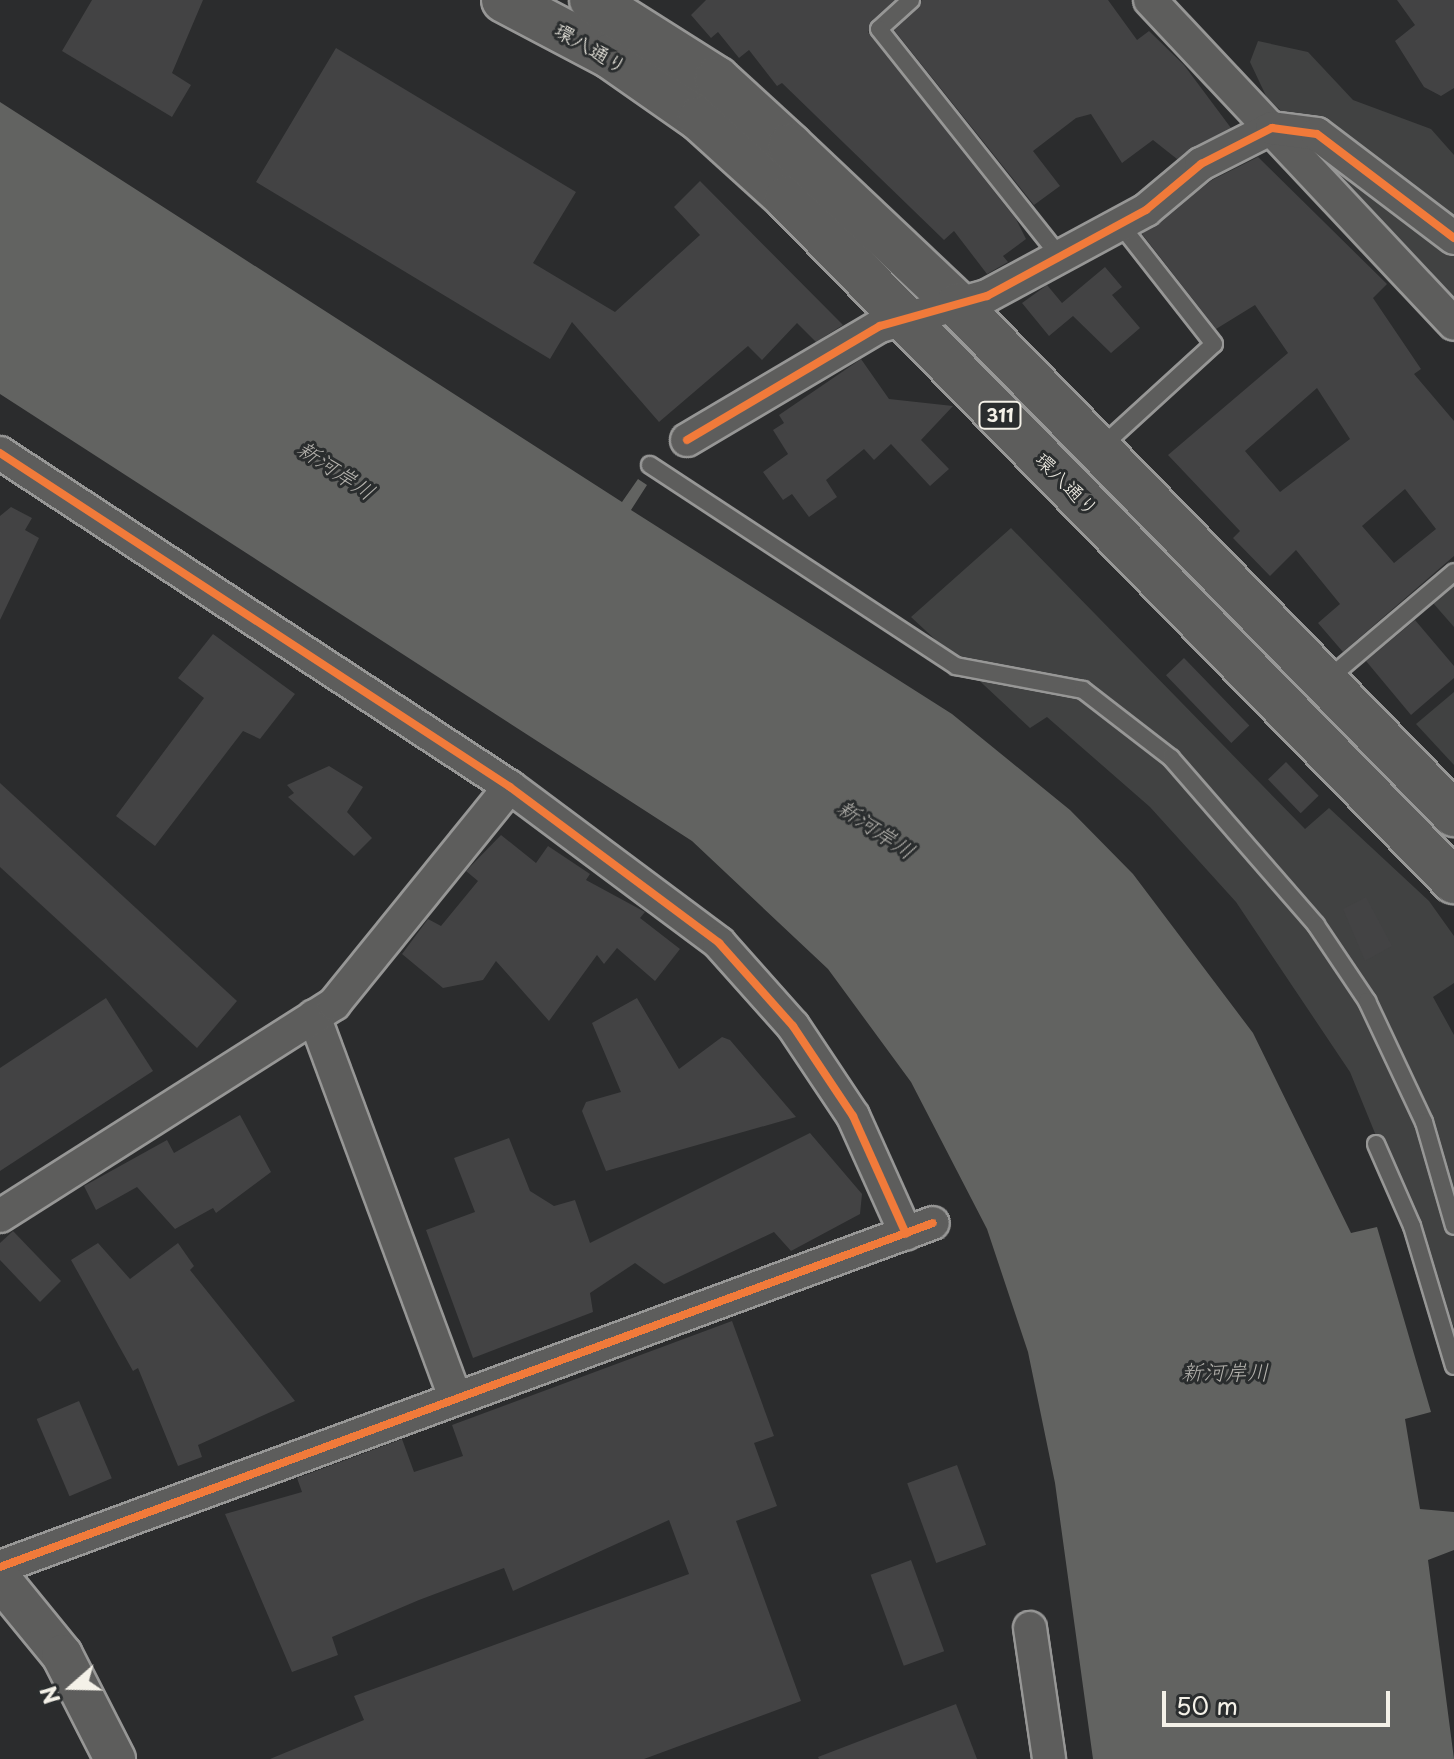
<!DOCTYPE html>
<html>
<head>
<meta charset="utf-8">
<style>
  body { margin:0 }
  #map { position:relative; width:1454px; height:1759px; overflow:hidden; background:#2b2c2d; font-family:"Playpen Sans","Klee One",sans-serif }
  div>[style] { position:absolute }
  .green>* { inset:0; background:#414242 }
  .water>* { inset:0; background:#626361 }
  .building>* { inset:0; background:#434344; transform-origin:0 0 }
  .roads { filter:drop-shadow(2px 0 #979796) drop-shadow(-2px 0 #979796) drop-shadow(0 2px #979796) drop-shadow(0 -2px #979796) }
  .service>* { height:16px; margin:-8px; padding:0 8px; transform-origin:8px; border-radius:8px; background:#5d5d5c }
  .minor>* { height:32px; margin:-16px; padding:0 16px; transform-origin:16px; border-radius:16px; background:#5d5d5c }
  .tertiary>* { height:40px; margin:-20px; padding:0 20px; transform-origin:20px; border-radius:20px; background:#5d5d5c }
  .primary>* { height:44px; margin:-22px; padding:0 22px; transform-origin:22px; border-radius:22px; background:#5d5d5c }
  .cycleway>* { height:8px; margin:-4px; padding:0 4px; transform-origin:4px; border-radius:4px; background:#f17a3a }
  span { translate:-50% -50%; white-space:nowrap; text-align:center; line-height:1.15; -webkit-text-stroke:6px #2a2d2e; paint-order:stroke }
  .shield-label span { padding:2px 6px; background:#2a2d2e; border:2px solid; border-radius:6px; -webkit-text-stroke-width:0 }
  .shield-label { font-size:18px; color:#f4f1e8; font-weight:700 }
  .street-label { font-size:20px; color:#f4f1e8 }
  .water-label { font-size:22px; color:#b5b3ae; font-style:italic }
  .north { position:absolute; left:32px; top:1647px; width:80px; height:80px; -webkit-text-stroke:6px #2a2d2e; paint-order:stroke; rotate:250deg; font-size:22px; font-weight:700; line-height:32px; text-align:center; color:#f4f1e8 }
  .north::after { content:''; display:block; margin:auto; width:28px; height:36px; background:#f4f1e8; clip-path:polygon(50% 0,100% 100%,50% 72%,0 100%) }
  .scale { position:absolute; left:1162px; top:1691px; width:228px; height:36px; box-sizing:border-box; border:4px solid #f4f1e8; border-top:0; padding-left:10px; font-size:24px; line-height:28px; white-space:nowrap; color:#f4f1e8; -webkit-text-stroke:6px #2a2d2e; paint-order:stroke }
</style>
</head>
<body>
<div id="map">
  <div class="green">
    <i style="clip-path:polygon(1258px 41px,1308px 52px,1353px 100px,1431px 129px,1454px 155px,1454px 314px,1362px 212px,1334px 159px,1267px 98px,1250px 62px)"></i>
    <i style="clip-path:polygon(1011px 528px,1305px 829px,1329px 808px,1429px 901px,1454px 936px,1454px 983px,1433px 997px,1454px 1035px,1454px 1327px,1350px 1072px,1236px 902px,1150px 807px,1047px 717px,1030px 728px,911px 617px)"></i>
    <i style="clip-path:polygon(1454px 584px,1454px 627px,1433px 603px)"></i>
    <i style="clip-path:polygon(1454px 692px,1454px 765px,1416px 724px)"></i>
  </div>
  <div class="water">
    <i style="clip-path:polygon(0 102px,622px 502px,638px 479px,647px 485px,631px 510px,952px 714px,1070px 810px,1133px 874px,1253px 1033px,1351px 1233px,1377px 1227px,1431px 1412px,1405px 1419px,1420px 1509px,1454px 1512px,1454px 1550px,1428px 1560px,1454px 1759px,1093px 1759px,1055px 1483px,1028px 1352px,987px 1229px,911px 1082px,828px 969px,692px 841px,0 394px)"></i>
  </div>
  <div class="building">
    <i style="clip-path:polygon(92px 0,203px 0,172px 73px,191px 85px,172px 117px,62px 51px)"></i>
    <i style="clip-path:polygon(706px 0,895px 0,868px 32px,1016px 219px,1026px 239px,1003px 256px,1008px 262px,987px 274px,954px 231px,944px 240px,782px 83px,777px 86px,749px 50px,739px 58px,718px 32px,711px 38px,691px 15px)"></i>
    <i style="clip-path:polygon(922px 0,1108px 0,1137px 40px,1149px 31px,1184px 65px,1231px 128px,1177px 159px,1153px 140px,1122px 163px,1091px 114px,1076px 118px,1033px 151px,1060px 186px,1034px 205px,894px 30px)"></i>
    <i style="clip-path:polygon(1397px 0,1454px 0,1454px 88px,1441px 96px,1424px 87px,1395px 41px,1415px 25px)"></i>
    <i style="clip-path:polygon(336px 48px,576px 192px,533px 263px,615px 312px,700px 235px,674px 207px,700px 181px,843px 325px,816px 342px,797px 323px,762px 360px,748px 346px,659px 422px,572px 322px,550px 359px,256px 182px)"></i>
    <i style="clip-path:polygon(evenodd,1258px 157px,1387px 284px,1373px 298px,1421px 369px,1414px 374px,1454px 421px,1454px 556px,1343px 652px,1318px 623px,1340px 604px,1296px 550px,1270px 576px,1233px 538px,1240px 531px,1168px 455px,1288px 353px,1255px 305px,1216px 329px,1142px 234px,1212px 180px,1258px 157px,1317px 388px,1350px 439px,1280px 492px,1245px 451px,1317px 388px,1258px 157px,1405px 489px,1436px 529px,1394px 563px,1362px 526px,1405px 489px)"></i>
    <i style="clip-path:polygon(1105px 267px,1122px 287px,1112px 295px,1140px 328px,1111px 353px,1073px 316px,1049px 336px,1022px 303px,1047px 285px,1062px 303px)"></i>
    <i style="clip-path:polygon(861px 359px,889px 399px,953px 406px,921px 440px,949px 469px,930px 486px,891px 444px,874px 460px,864px 449px,826px 480px,837px 497px,809px 517px,792px 494px,783px 500px,763px 472px,788px 454px,773px 430px,784px 423px,779px 415px)"></i>
    <i style="clip-path:polygon(11px 507px,32px 518px,25px 530px,39px 538px,0 620px,0 516px)"></i>
    <i style="clip-path:polygon(1415px 620px,1454px 666px,1454px 678px,1411px 715px,1366px 661px)"></i>
    <i style="clip-path:polygon(213px 634px,295px 694px,260px 739px,243px 731px,155px 846px,116px 816px,204px 698px,178px 678px)"></i>
    <i style="left:1184px;top:658px;width:94px;height:25px;rotate:46deg"></i>
    <i style="left:1286px;top:762px;width:47px;height:25px;rotate:46deg"></i>
    <i style="clip-path:polygon(329px 766px,363px 787px,347px 812px,372px 838px,354px 856px,288px 797px,294px 793px,287px 785px)"></i>
    <i style="clip-path:polygon(0 783px,237px 1001px,197px 1048px,0 867px)"></i>
    <i style="clip-path:polygon(501px 835px,536px 863px,548px 846px,590px 874px,586px 880px,645px 912px,640px 918px,680px 949px,655px 981px,617px 948px,604px 964px,597px 955px,549px 1021px,496px 961px,483px 980px,443px 988px,402px 954px,428px 919px,441px 926px,478px 881px,466px 871px)"></i>
    <i style="clip-path:polygon(1366px 897px,1392px 946px,1365px 961px,1343px 909px)"></i>
    <i style="clip-path:polygon(106px 998px,153px 1071px,0 1171px,0 1068px)"></i>
    <i style="clip-path:polygon(637px 998px,679px 1069px,722px 1037px,730px 1040px,796px 1117px,606px 1171px,582px 1111px,586px 1102px,621px 1092px,592px 1023px)"></i>
    <i style="clip-path:polygon(240px 1115px,271px 1172px,216px 1213px,213px 1208px,175px 1229px,137px 1187px,96px 1210px,84px 1186px,167px 1140px,174px 1153px)"></i>
    <i style="clip-path:polygon(810px 1133px,862px 1194px,860px 1214px,791px 1251px,774px 1232px,664px 1284px,635px 1263px,590px 1293px,593px 1312px,473px 1358px,426px 1230px,475px 1212px,454px 1158px,509px 1138px,530px 1191px,554px 1206px,575px 1200px,590px 1243px)"></i>
    <i style="clip-path:polygon(13px 1231px,61px 1281px,40px 1302px,0 1260px,0 1243px)"></i>
    <i style="clip-path:polygon(98px 1243px,130px 1279px,178px 1243px,194px 1266px,190px 1270px,295px 1401px,198px 1445px,202px 1457px,178px 1466px,138px 1368px,133px 1371px,71px 1260px)"></i>
    <i style="clip-path:polygon(732px 1321px,774px 1436px,754px 1443px,777px 1506px,736px 1521px,801px 1701px,644px 1759px,270px 1759px,364px 1720px,354px 1696px,689px 1574px,669px 1520px,513px 1591px,504px 1568px,419px 1600px,332px 1637px,338px 1655px,292px 1672px,225px 1514px,302px 1492px,297px 1478px,402px 1439px,414px 1472px,463px 1456px,452px 1425px)"></i>
    <i style="left:79px;top:1401px;width:84px;height:46px;rotate:67deg"></i>
    <i style="left:957px;top:1465px;width:85px;height:53px;rotate:70deg"></i>
    <i style="left:911px;top:1560px;width:97px;height:43px;rotate:70deg"></i>
    <i style="clip-path:polygon(956px 1704px,977px 1759px,819px 1759px,818px 1757px)"></i>
  </div>
  <div class="roads">
    <div class="service">
      <i style="left:911px;top:0;width:43px;rotate:137.8deg"></i>
      <i style="left:879px;top:29px;width:289px;rotate:51.5deg"></i>
      <i style="left:1100px;top:448px;width:154px;rotate:-42.4deg"></i>
      <i style="left:1214px;top:344px;width:152px;rotate:-128.1deg"></i>
      <i style="left:650px;top:465px;width:366px;rotate:33.3deg"></i>
      <i style="left:956px;top:666px;width:129px;rotate:10.7deg"></i>
      <i style="left:1083px;top:690px;width:111px;rotate:37.7deg"></i>
      <i style="left:1171px;top:758px;width:221px;rotate:49deg"></i>
      <i style="left:1316px;top:925px;width:92px;rotate:56.1deg"></i>
      <i style="left:1367px;top:1001px;width:134px;rotate:64.8deg"></i>
      <i style="left:1424px;top:1122px;width:108px;rotate:73.9deg"></i>
      <i style="left:1341px;top:668px;width:148px;rotate:-40.3deg"></i>
      <i style="left:1376px;top:1144px;width:90px;rotate:66.3deg"></i>
      <i style="left:1412px;top:1226px;width:146px;rotate:73.3deg"></i>
    </div>
    <div class="minor">
      <i style="left:1150px;top:0;width:444px;rotate:46.8deg"></i>
      <i style="left:687px;top:440px;width:224px;rotate:-30.6deg"></i>
      <i style="left:880px;top:326px;width:111px;rotate:-15.7deg"></i>
      <i style="left:987px;top:296px;width:181px;rotate:-28.4deg"></i>
      <i style="left:1146px;top:210px;width:72px;rotate:-39.9deg"></i>
      <i style="left:1201px;top:164px;width:80px;rotate:-26.9deg"></i>
      <i style="left:1272px;top:128px;width:45px;rotate:7.6deg"></i>
      <i style="left:1317px;top:134px;width:172px;rotate:37.2deg"></i>
      <i style="left:0;top:453px;width:610px;rotate:33.22deg"></i>
      <i style="left:510px;top:787px;width:261px;rotate:36.7deg"></i>
      <i style="left:719px;top:943px;width:111px;rotate:48.3deg"></i>
      <i style="left:793px;top:1026px;width:108px;rotate:56.3deg"></i>
      <i style="left:853px;top:1116px;width:129px;rotate:65.8deg"></i>
      <i style="left:314px;top:1016px;width:408px;rotate:69.7deg"></i>
      <i style="left:0;top:1216px;width:396px;rotate:-32.4deg"></i>
      <i style="left:334px;top:1004px;width:279px;rotate:-51deg"></i>
      <i style="left:0;top:1567px;width:994px;rotate:-20.24deg"></i>
      <i style="left:1030px;top:1628px;width:132px;rotate:81.7deg"></i>
    </div>
    <div class="tertiary">
      <i style="left:0;top:1579px;width:98px;rotate:50.8deg"></i>
      <i style="left:62px;top:1655px;width:117px;rotate:63deg"></i>
    </div>
    <div class="primary">
      <i style="left:504px;top:0;width:120px;rotate:27.8deg"></i>
      <i style="left:610px;top:56px;width:110px;rotate:35deg"></i>
      <i style="left:700px;top:119px;width:118px;rotate:42.2deg"></i>
      <i style="left:787px;top:198px;width:955px;rotate:45.68deg"></i>
      <i style="left:592px;top:0;width:148px;rotate:32.3deg"></i>
      <i style="left:717px;top:79px;width:99px;rotate:42.5deg"></i>
      <i style="left:790px;top:146px;width:231px;rotate:43.4deg"></i>
      <i style="left:958px;top:305px;width:711px;rotate:45.74deg"></i>
    </div>
  </div>
  <div class="cycleway">
    <i style="left:687px;top:440px;width:224px;rotate:-30.6deg"></i>
    <i style="left:880px;top:326px;width:111px;rotate:-15.7deg"></i>
    <i style="left:987px;top:296px;width:181px;rotate:-28.4deg"></i>
    <i style="left:1146px;top:210px;width:72px;rotate:-39.9deg"></i>
    <i style="left:1201px;top:164px;width:80px;rotate:-26.9deg"></i>
    <i style="left:1272px;top:128px;width:45px;rotate:7.6deg"></i>
    <i style="left:1317px;top:134px;width:172px;rotate:37.2deg"></i>
    <i style="left:0;top:453px;width:610px;rotate:33.22deg"></i>
    <i style="left:510px;top:787px;width:261px;rotate:36.7deg"></i>
    <i style="left:719px;top:943px;width:111px;rotate:48.3deg"></i>
    <i style="left:793px;top:1026px;width:108px;rotate:56.3deg"></i>
    <i style="left:853px;top:1116px;width:129px;rotate:65.8deg"></i>
    <i style="left:0;top:1567px;width:994px;rotate:-20.24deg"></i>
  </div>
  <div class="shield-label">
    <span style="left:1000px;top:415px">311</span>
  </div>
  <div class="street-label">
    <span style="left:591px;top:48px;rotate:30deg">環八通り</span>
    <span style="left:1067px;top:484px;rotate:45deg">環八通り</span>
  </div>
  <div class="water-label">
    <span style="left:337px;top:469px;rotate:34deg">新河岸川</span>
    <span style="left:877px;top:828px;rotate:34deg">新河岸川</span>
    <span style="left:1225px;top:1371px">新河岸川</span>
  </div>
  <div class="north">N</div>
  <div class="scale">50 m</div>
</div>
</body>
</html>
